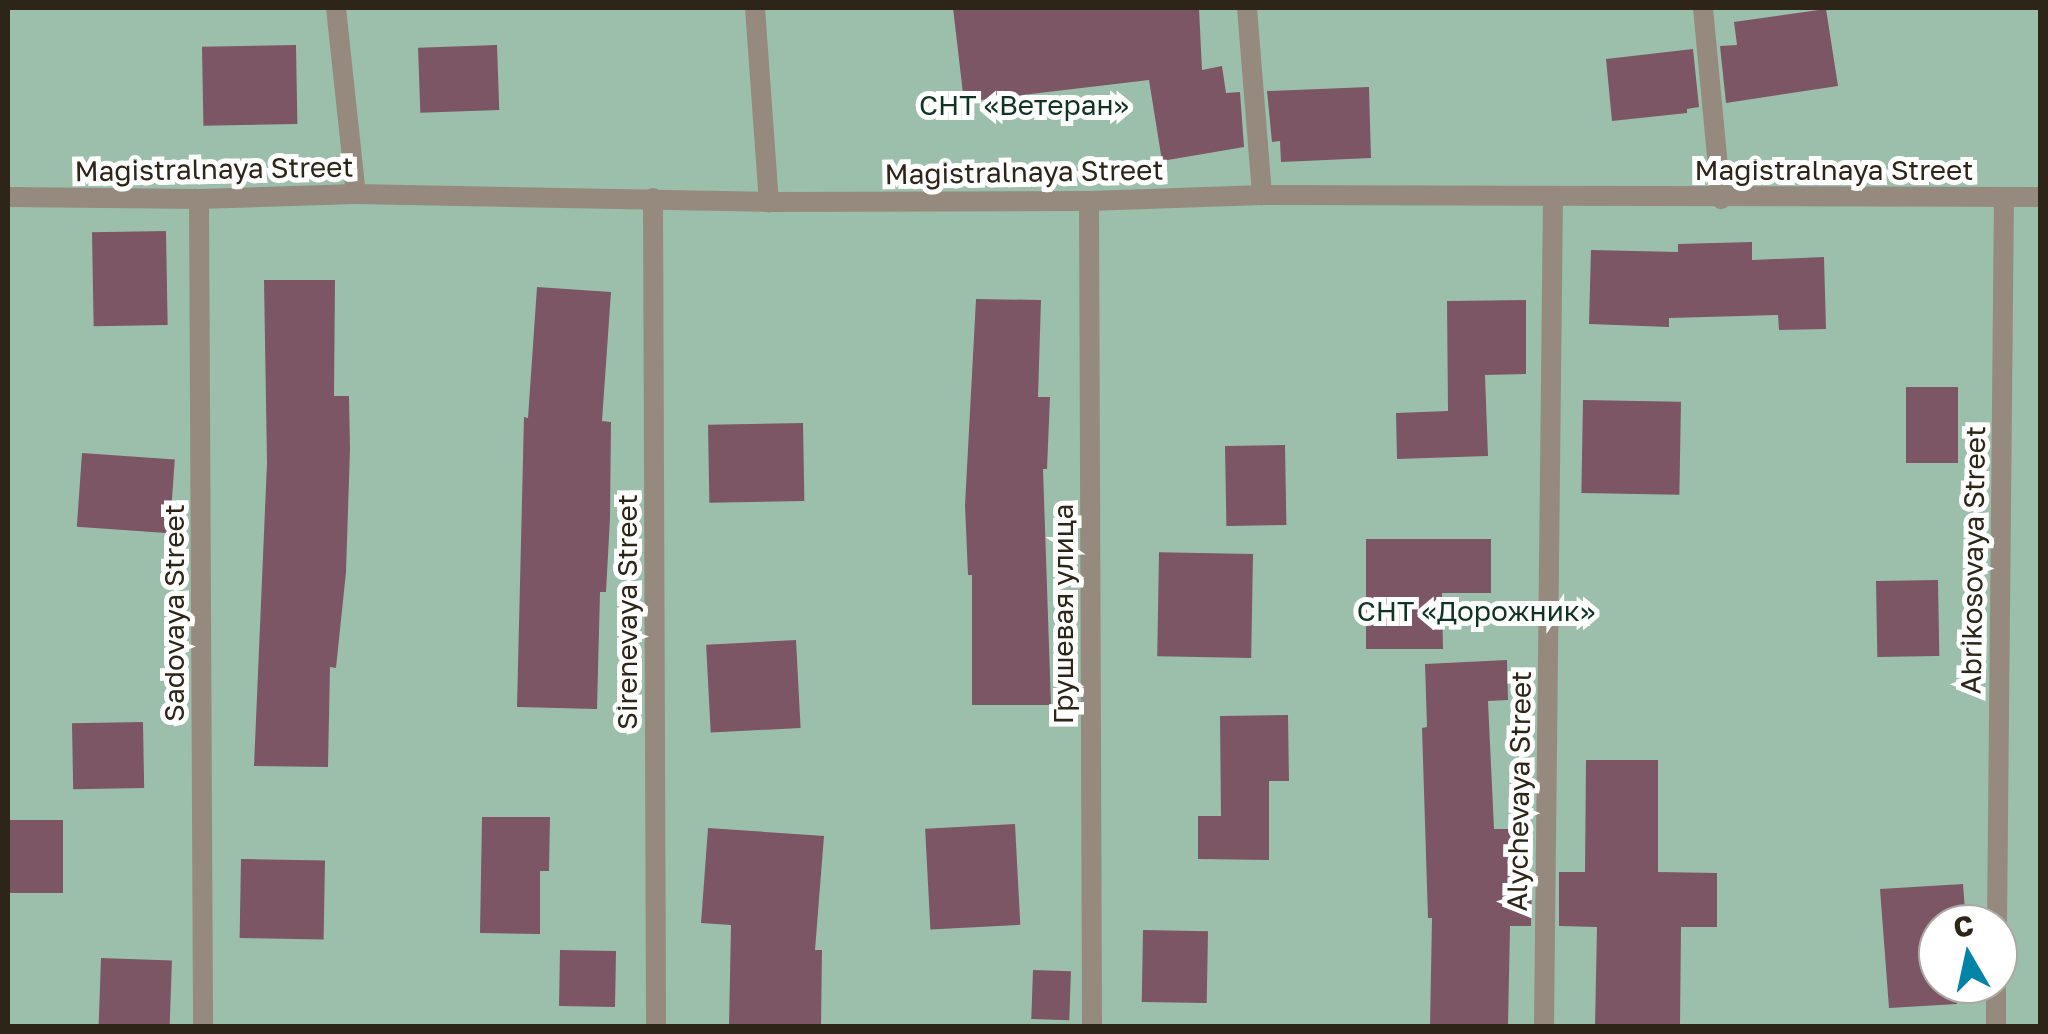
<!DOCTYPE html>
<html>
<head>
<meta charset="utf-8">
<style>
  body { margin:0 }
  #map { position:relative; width:2048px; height:1034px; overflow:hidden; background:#fbe2c4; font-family:"Golos Text",sans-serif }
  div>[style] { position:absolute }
  .green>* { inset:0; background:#9cbfab }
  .building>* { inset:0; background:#7d5665; transform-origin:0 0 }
  .street>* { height:20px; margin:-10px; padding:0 10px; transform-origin:10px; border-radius:10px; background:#968a7f }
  span { translate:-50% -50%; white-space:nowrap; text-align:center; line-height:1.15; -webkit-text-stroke:10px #fff; paint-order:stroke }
  .park-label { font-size:28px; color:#103423 }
  .street-label { font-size:28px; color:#2e2519 }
  .frame { position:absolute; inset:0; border:10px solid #2e2519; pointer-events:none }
  .north { position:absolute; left:1918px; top:904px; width:100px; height:100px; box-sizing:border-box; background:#fff; border:2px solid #aba8a3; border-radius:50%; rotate:351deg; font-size:28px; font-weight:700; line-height:40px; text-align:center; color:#2e2519 }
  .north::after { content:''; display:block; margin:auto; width:35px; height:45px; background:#0283a7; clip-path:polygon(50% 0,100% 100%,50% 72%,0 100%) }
</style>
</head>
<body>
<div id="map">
  <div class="green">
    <i style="clip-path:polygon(evenodd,8px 8px,2040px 8px,2040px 1026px,8px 1026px,8px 8px,1938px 924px,1998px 924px,1998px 984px,1938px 984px,1938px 924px)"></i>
  </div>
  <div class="building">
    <i style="clip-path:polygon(953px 8px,1199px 8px,1202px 70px,1222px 66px,1226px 93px,1240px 92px,1244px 147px,1162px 161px,1149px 80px,964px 102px)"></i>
    <i style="clip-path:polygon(1826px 9px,1838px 86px,1726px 103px,1720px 46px,1737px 45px,1734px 22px)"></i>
    <i style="left:296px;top:45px;width:79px;height:94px;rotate:89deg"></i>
    <i style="left:497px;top:45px;width:65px;height:79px;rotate:88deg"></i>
    <i style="clip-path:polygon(1693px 49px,1699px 107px,1687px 109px,1687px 113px,1612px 121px,1606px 59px)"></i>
    <i style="clip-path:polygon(1369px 87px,1371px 158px,1281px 162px,1280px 141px,1272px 142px,1267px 91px)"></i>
    <i style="left:166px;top:231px;width:94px;height:74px;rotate:89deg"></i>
    <i style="clip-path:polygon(1752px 242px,1752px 260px,1824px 257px,1826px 329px,1779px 330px,1778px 315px,1669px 318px,1669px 327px,1589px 324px,1591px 250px,1678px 252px,1678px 244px)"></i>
    <i style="clip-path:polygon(264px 280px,335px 280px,334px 396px,349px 396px,350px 449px,346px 572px,336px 668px,330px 667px,328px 767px,254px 766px,267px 463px)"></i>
    <i style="clip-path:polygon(537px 287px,611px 292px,602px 421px,611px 422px,610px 518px,606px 592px,600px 592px,597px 709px,517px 707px,524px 417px,528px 418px)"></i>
    <i style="clip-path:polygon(976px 299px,1041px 300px,1038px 397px,1050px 397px,1047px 469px,1043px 469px,1051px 705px,972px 705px,972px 575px,968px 575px,965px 505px)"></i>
    <i style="clip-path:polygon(1526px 300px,1526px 374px,1485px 375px,1488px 456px,1397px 459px,1396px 413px,1448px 411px,1447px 301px)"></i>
    <i style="left:1906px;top:387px;width:52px;height:76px"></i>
    <i style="left:1583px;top:400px;width:98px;height:93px;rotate:1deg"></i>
    <i style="left:803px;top:423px;width:78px;height:95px;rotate:89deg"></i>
    <i style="left:1285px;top:445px;width:80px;height:60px;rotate:89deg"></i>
    <i style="left:82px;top:453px;width:93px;height:74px;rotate:4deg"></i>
    <i style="clip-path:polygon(1366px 539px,1491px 539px,1491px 593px,1442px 593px,1443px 649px,1366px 649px)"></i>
    <i style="left:1253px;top:554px;width:104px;height:94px;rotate:91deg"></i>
    <i style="left:1938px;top:580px;width:76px;height:62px;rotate:89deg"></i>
    <i style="left:796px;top:640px;width:88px;height:90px;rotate:87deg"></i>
    <i style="clip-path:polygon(1507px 660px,1508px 700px,1488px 701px,1494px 829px,1513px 829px,1514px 872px,1532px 872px,1531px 926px,1510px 926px,1508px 1026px,1430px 1026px,1432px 918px,1428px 918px,1422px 728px,1427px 727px,1425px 664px)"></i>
    <i style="clip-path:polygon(1288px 715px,1289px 781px,1269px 781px,1269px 860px,1198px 859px,1198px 816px,1221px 816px,1220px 716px)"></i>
    <i style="left:143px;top:722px;width:66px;height:71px;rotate:89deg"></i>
    <i style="clip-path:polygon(1586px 760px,1658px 760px,1658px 872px,1717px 873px,1717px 927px,1681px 927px,1680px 1026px,1595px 1026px,1597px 927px,1559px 926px,1559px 872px,1585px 872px)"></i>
    <i style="clip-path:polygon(482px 817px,550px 817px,549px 871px,540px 871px,540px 934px,480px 933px)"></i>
    <i style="left:8px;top:820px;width:55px;height:73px"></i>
    <i style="left:1015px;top:824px;width:101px;height:90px;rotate:87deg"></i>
    <i style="clip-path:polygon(708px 828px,824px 836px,815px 950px,822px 950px,821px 1026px,729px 1026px,731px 925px,701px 923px)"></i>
    <i style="left:241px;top:859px;width:84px;height:79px;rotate:1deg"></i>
    <i style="clip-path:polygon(1963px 884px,1966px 924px,1938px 924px,1938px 984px,1956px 984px,1957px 1004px,1889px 1008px,1880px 889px)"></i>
    <i style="left:1143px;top:930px;width:65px;height:72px;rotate:1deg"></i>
    <i style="left:560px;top:950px;width:56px;height:56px;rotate:1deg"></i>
    <i style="left:101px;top:958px;width:71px;height:68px;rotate:2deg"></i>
    <i style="left:1033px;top:970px;width:38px;height:49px;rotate:2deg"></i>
  </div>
  <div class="street">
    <i style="left:336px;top:8px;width:187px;rotate:83.9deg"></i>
    <i style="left:755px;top:8px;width:195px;rotate:85.9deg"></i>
    <i style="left:1247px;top:8px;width:188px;rotate:85.4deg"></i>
    <i style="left:1703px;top:8px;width:192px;rotate:84.6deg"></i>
    <i style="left:8px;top:197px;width:191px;rotate:0.6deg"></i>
    <i style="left:199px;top:199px;width:157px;rotate:-1.8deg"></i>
    <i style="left:356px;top:194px;width:413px;rotate:1.1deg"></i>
    <i style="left:769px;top:202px;width:320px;rotate:-0.2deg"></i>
    <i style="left:1089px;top:201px;width:173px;rotate:-2deg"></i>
    <i style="left:1262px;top:195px;width:778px;rotate:0.15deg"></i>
    <i style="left:653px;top:198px;width:828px;rotate:89.79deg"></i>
    <i style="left:199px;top:199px;width:827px;rotate:89.72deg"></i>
    <i style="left:1089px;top:201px;width:825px;rotate:89.79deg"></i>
    <i style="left:1997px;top:924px;width:727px;rotate:-89.45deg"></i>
    <i style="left:1544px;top:1026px;width:829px;rotate:-89.38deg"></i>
    <i style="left:1996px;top:1026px;width:42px;rotate:-90deg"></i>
  </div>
  <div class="park-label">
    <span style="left:1024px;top:105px">СНТ «Ветеран»</span>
    <span style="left:1476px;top:611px">СНТ «Дорожник»</span>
  </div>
  <div class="street-label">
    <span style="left:214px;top:169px;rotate:-1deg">Magistralnaya Street</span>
    <span style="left:1834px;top:170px">Magistralnaya Street</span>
    <span style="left:1024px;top:172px;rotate:-1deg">Magistralnaya Street</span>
    <span style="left:1973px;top:560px;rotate:-89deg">Abrikosovaya Street</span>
    <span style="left:627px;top:612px;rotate:-90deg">Sirenevaya Street</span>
    <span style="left:174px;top:613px;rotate:-90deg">Sadovaya Street</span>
    <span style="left:1063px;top:614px;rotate:-90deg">Грушевая улица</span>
    <span style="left:1519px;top:791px;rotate:-89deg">Alychevaya Street</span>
  </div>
  <div class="frame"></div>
  <div class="north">С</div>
</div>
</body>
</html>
